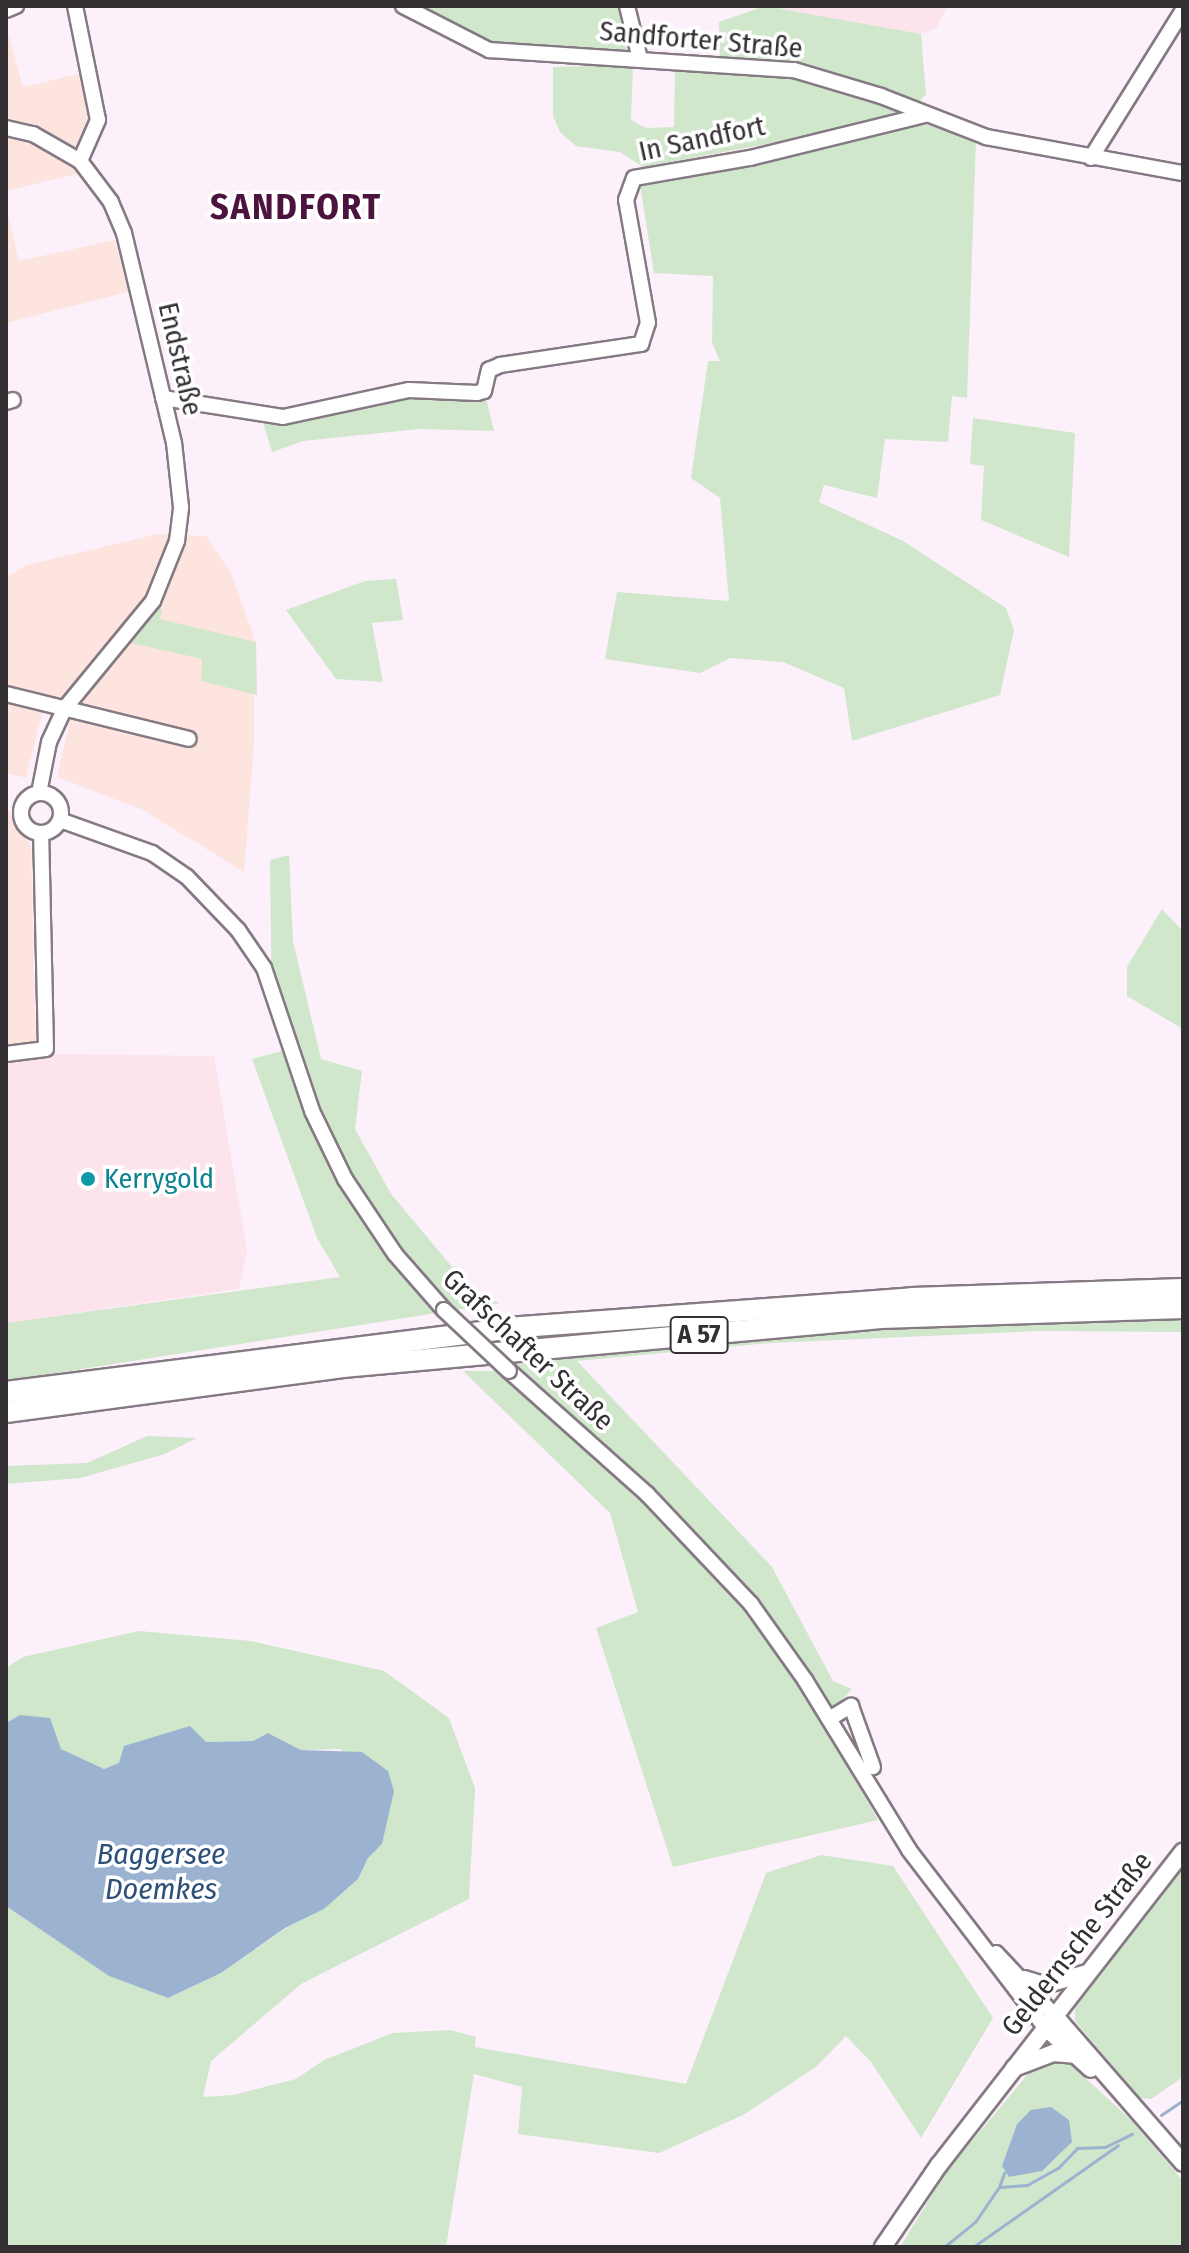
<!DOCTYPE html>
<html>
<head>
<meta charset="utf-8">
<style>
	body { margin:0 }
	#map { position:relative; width:1189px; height:2253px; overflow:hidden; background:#fcf0fb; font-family:"Fira Sans Condensed",sans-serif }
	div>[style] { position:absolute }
	.commercial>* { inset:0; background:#fee4de }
	.industrial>* { inset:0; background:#fce3ec }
	.green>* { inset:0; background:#d0e7cc }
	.water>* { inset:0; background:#9bb3d1 }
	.stream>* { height:3px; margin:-1.5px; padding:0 1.5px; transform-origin:1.5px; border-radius:1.5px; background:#9bb3d1 }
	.roads { filter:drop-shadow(2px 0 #857a84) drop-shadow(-2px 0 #857a84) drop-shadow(0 2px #857a84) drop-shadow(0 -2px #857a84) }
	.minor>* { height:14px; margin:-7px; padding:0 7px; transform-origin:7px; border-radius:7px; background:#fff }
	.minor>.ring { margin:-7px; padding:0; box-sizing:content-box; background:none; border:14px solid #fff; border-radius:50% }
	.major>* { height:16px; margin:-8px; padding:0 8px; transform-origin:8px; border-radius:8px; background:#fff }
	.highway>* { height:20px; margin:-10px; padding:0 10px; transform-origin:10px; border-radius:10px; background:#fff }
	.bridges { filter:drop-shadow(2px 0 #857a84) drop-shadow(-2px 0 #857a84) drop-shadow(0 2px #857a84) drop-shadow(0 -2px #857a84) }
	.minor-bridge>* { height:14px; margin:-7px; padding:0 7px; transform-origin:7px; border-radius:7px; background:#fff }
	.dots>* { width:22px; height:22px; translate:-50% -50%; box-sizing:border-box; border:4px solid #fff; border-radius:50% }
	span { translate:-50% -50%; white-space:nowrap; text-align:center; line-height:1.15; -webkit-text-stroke:7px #fff; paint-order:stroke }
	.shield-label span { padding:2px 6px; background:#fff; border:2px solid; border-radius:6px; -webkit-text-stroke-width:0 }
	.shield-label { font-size:26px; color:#342f33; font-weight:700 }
	.street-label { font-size:28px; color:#342f33 }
	.culture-label { font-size:28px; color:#0d838f }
	.left { translate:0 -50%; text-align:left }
	.water-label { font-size:30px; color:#2d507a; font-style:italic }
	.district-label { font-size:36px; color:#4b133e; font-weight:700; letter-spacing:2px }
	.frame { position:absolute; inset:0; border:8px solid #342f33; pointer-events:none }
</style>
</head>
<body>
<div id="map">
	<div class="commercial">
		<div style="clip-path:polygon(6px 24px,23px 87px,79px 74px,90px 127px,81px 173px,6px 191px)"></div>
		<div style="clip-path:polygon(6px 206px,19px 261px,115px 240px,128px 292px,6px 323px)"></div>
		<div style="clip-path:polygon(158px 534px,206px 536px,231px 573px,254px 637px,254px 745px,244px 872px,143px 810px,57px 777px,71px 717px,43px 710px,26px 778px,6px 773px,6px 577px,27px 565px)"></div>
		<div style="clip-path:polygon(6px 810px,12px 812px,31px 847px,36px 1044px,6px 1045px)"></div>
	</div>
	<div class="industrial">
		<div style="clip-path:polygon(765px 6px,948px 6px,936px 28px,921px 34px)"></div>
		<div style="clip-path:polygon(45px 1054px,214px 1056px,247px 1251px,239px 1289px,6px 1323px,6px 1058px)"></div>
	</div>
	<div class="green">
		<div style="clip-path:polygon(430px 6px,624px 6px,633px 53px,502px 46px,432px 15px)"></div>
		<div style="clip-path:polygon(765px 6px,921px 34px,926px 94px,909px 114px,886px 122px,643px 167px,620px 152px,576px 146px,560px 132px,553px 116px,553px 67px,633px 65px,631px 120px,646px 128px,674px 127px,675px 70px,720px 68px,719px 22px)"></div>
		<div style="clip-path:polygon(924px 124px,976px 140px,967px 398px,952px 396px,948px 442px,885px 439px,877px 498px,824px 485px,819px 502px,903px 541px,1006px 608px,1014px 630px,1000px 695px,852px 741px,844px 688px,783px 662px,730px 658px,700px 673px,605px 659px,617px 592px,729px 601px,720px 498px,691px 478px,708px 361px,720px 361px,712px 343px,713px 276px,654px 273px,640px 185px,752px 166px)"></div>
		<div style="clip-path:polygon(401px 394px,485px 394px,494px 431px,419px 429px,303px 441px,272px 452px,262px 419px)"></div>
		<div style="clip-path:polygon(973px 418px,1075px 433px,1069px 557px,981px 520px,984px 466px,970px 464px)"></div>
		<div style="clip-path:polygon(396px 579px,403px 620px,372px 623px,383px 682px,336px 679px,286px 610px,365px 581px)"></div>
		<div style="clip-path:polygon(156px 608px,162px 610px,160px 619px,256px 642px,257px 695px,201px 681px,202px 659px,131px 643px)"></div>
		<div style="clip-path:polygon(289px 855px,293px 941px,321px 1059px,362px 1071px,355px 1129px,391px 1194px,473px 1292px,500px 1303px,6px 1381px,6px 1323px,340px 1277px,317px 1238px,252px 1059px,282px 1051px,272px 1015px,270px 860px)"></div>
		<div style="clip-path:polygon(1162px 909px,1183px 931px,1183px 1029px,1127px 996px,1127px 967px)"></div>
		<div style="clip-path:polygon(1183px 1317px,1183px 1332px,1040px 1331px,770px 1343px,577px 1361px,772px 1567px,833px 1681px,852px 1689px,833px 1709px,806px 1683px,823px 1724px,878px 1820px,673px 1867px,596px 1628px,638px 1612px,610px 1513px,463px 1371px,509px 1371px,539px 1349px,718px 1330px)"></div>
		<div style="clip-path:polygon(147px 1436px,197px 1438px,165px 1454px,80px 1478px,6px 1484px,6px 1466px,87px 1463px)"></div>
		<div style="clip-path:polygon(139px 1631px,251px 1641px,384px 1671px,449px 1718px,475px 1788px,469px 1899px,301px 1984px,211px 2061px,203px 2097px,233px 2095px,296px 2079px,324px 2060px,393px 2033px,450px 2030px,476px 2037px,475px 2047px,686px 2084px,766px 1873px,821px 1855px,893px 1866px,993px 2018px,921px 2138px,871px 2062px,846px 2036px,816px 2067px,743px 2115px,659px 2153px,518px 2134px,522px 2087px,474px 2074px,446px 2247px,6px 2247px,6px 1906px,109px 1976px,168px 1998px,221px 1973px,286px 1928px,324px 1909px,358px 1879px,368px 1858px,382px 1844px,341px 1749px,301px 1750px,268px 1733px,253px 1741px,206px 1742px,103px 1769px,61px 1749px,20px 1715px,6px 1723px,6px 1668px,23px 1657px)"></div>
		<div style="clip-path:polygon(1183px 1868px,1183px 2077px,1151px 2099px,1140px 2098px,1075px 2021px,1075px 2008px)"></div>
		<div style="clip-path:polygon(1050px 2061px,1069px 2063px,1130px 2119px,1183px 2181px,1183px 2247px,900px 2247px,946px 2172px,1033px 2068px)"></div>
	</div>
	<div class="water">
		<div style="clip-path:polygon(20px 1715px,50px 1718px,61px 1749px,104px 1769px,119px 1763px,124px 1746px,190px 1726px,206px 1742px,253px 1741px,268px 1733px,301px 1750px,362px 1752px,388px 1771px,394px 1791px,382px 1844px,368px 1858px,358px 1879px,324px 1909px,285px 1928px,221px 1973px,168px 1998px,109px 1976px,6px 1906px,6px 1723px)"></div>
		<div style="clip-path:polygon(1051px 2107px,1069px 2120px,1072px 2142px,1042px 2171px,1009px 2177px,1002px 2166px,1017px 2124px,1031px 2110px)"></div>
	</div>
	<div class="stream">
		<div style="left:1161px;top:2115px;width:27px;rotate:-34deg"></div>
		<div style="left:999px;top:2187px;width:15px;rotate:-70deg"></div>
		<div style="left:944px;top:2247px;width:40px;rotate:-39deg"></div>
		<div style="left:975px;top:2222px;width:42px;rotate:-55.6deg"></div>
		<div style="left:999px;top:2187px;width:28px;rotate:-4deg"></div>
		<div style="left:1027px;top:2185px;width:35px;rotate:-29deg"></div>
		<div style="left:1058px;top:2168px;width:28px;rotate:-46deg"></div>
		<div style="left:1077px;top:2148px;width:28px;rotate:-2deg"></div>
		<div style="left:1105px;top:2147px;width:30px;rotate:-26deg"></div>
		<div style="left:973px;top:2247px;width:177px;rotate:-35.1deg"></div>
	</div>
	<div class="roads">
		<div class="minor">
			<div style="left:403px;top:6px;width:97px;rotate:27.1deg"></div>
			<div style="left:489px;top:50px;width:306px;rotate:3.8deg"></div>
			<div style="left:794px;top:70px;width:91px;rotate:16.6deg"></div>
			<div style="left:881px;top:96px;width:113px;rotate:21.3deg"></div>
			<div style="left:986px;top:137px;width:200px;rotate:10.4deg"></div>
			<div style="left:627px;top:6px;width:55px;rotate:76.2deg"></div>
			<div style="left:6px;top:10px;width:11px;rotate:-22deg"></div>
			<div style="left:6px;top:128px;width:28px;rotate:13deg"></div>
			<div style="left:33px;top:134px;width:54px;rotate:29.9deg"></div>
			<div style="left:1091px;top:158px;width:174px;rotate:-58.1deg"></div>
			<div style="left:163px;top:398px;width:121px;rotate:9deg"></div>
			<div style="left:283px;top:417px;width:129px;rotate:-12.1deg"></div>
			<div style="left:409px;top:390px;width:68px;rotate:2.5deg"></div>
			<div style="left:477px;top:393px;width:7px;rotate:-16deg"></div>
			<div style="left:484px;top:391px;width:22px;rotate:-77deg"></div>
			<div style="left:489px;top:370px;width:12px;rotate:-24deg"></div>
			<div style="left:500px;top:365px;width:143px;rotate:-8.5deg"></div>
			<div style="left:641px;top:344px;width:22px;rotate:-72deg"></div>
			<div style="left:648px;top:323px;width:125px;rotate:-100.1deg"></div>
			<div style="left:626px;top:200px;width:23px;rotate:-70deg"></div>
			<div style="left:634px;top:178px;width:118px;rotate:-9.8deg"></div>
			<div style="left:750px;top:158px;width:180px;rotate:-13.8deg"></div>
			<div style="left:6px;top:402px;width:7px;rotate:-16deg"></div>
			<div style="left:6px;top:694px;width:188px;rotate:13.8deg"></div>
			<div class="ring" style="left:21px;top:793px;width:26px;height:26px"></div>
			<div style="left:39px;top:793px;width:52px;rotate:-78.9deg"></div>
			<div style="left:49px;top:742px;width:38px;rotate:-65deg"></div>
			<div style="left:65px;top:708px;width:139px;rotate:-50.6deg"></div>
			<div style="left:153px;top:601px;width:65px;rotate:-68.2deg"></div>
			<div style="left:177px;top:541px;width:34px;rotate:-83deg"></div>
			<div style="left:181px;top:507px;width:64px;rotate:-96.2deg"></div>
			<div style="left:174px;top:443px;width:216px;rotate:-103.4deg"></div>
			<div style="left:124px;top:233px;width:34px;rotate:-113deg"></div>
			<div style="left:111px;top:202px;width:51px;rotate:-127.1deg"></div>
			<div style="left:80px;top:161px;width:45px;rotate:-66.3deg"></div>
			<div style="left:98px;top:120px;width:116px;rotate:-101.4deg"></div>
			<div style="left:60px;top:820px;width:98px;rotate:19.7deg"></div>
			<div style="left:152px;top:853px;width:42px;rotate:34.4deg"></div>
			<div style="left:187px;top:877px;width:74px;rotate:46.1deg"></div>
			<div style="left:238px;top:930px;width:46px;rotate:55.6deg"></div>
			<div style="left:264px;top:968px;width:151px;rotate:71.4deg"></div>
			<div style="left:312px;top:1111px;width:76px;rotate:64.1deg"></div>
			<div style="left:345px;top:1179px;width:90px;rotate:56.3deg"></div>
			<div style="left:395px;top:1254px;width:74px;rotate:48.8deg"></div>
			<div style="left:6px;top:1054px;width:40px;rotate:-7.1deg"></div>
			<div style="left:46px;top:1049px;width:215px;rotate:-91.3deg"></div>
			<div style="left:509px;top:1371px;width:185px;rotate:41.7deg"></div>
			<div style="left:647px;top:1494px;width:151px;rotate:46.6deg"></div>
			<div style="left:751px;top:1604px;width:93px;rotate:54.6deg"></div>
			<div style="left:805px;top:1680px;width:199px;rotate:58.5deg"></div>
			<div style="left:909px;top:1850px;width:223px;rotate:52.5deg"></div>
			<div style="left:829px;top:1719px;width:26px;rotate:-31deg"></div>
			<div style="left:851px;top:1706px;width:65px;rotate:70.2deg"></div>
			<div style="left:996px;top:1953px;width:85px;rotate:46.9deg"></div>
		</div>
		<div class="major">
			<div style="left:1024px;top:1979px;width:21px;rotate:17deg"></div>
			<div style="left:1044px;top:1985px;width:45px;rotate:-15.6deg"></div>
			<div style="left:1054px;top:2015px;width:196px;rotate:48.9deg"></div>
			<div style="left:1045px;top:2027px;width:62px;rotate:42.4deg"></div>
			<div style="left:1014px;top:2068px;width:42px;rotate:-21deg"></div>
			<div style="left:1053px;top:2053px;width:21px;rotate:5deg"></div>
			<div style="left:883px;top:2247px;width:99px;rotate:-55.7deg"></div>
			<div style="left:939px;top:2165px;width:397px;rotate:-52.1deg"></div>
		</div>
		<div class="highway">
			<div style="left:6px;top:1392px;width:519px;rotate:-7.19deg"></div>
			<div style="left:521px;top:1327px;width:392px;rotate:-4.2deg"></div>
			<div style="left:912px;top:1298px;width:271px;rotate:-1.9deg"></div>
			<div style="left:6px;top:1412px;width:340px;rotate:-7.6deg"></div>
			<div style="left:343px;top:1367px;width:540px;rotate:-5.2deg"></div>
			<div style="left:881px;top:1318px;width:302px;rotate:-1.9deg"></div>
		</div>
	</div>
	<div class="bridges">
		<div class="minor-bridge">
			<div style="left:444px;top:1310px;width:89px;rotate:43.2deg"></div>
		</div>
	</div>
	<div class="dots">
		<div style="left:88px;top:1179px;background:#0f9aa8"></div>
	</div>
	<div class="shield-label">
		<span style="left:699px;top:1335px">A 57</span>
	</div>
	<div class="street-label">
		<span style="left:701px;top:40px;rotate:5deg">Sandforter Straße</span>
		<span style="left:702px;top:139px;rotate:-12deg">In Sandfort</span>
		<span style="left:180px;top:359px;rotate:77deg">Endstraße</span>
		<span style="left:528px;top:1350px;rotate:43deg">Grafschafter Straße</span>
		<span style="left:1077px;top:1944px;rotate:-52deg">Geldernsche Straße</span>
	</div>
	<div class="culture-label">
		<span class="left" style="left:104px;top:1179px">Kerrygold</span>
	</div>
	<div class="water-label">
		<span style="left:161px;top:1871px">Baggersee<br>Doemkes</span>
	</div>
	<div class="district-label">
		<span style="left:296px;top:208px">SANDFORT</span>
	</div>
	<div class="frame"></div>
</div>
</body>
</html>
